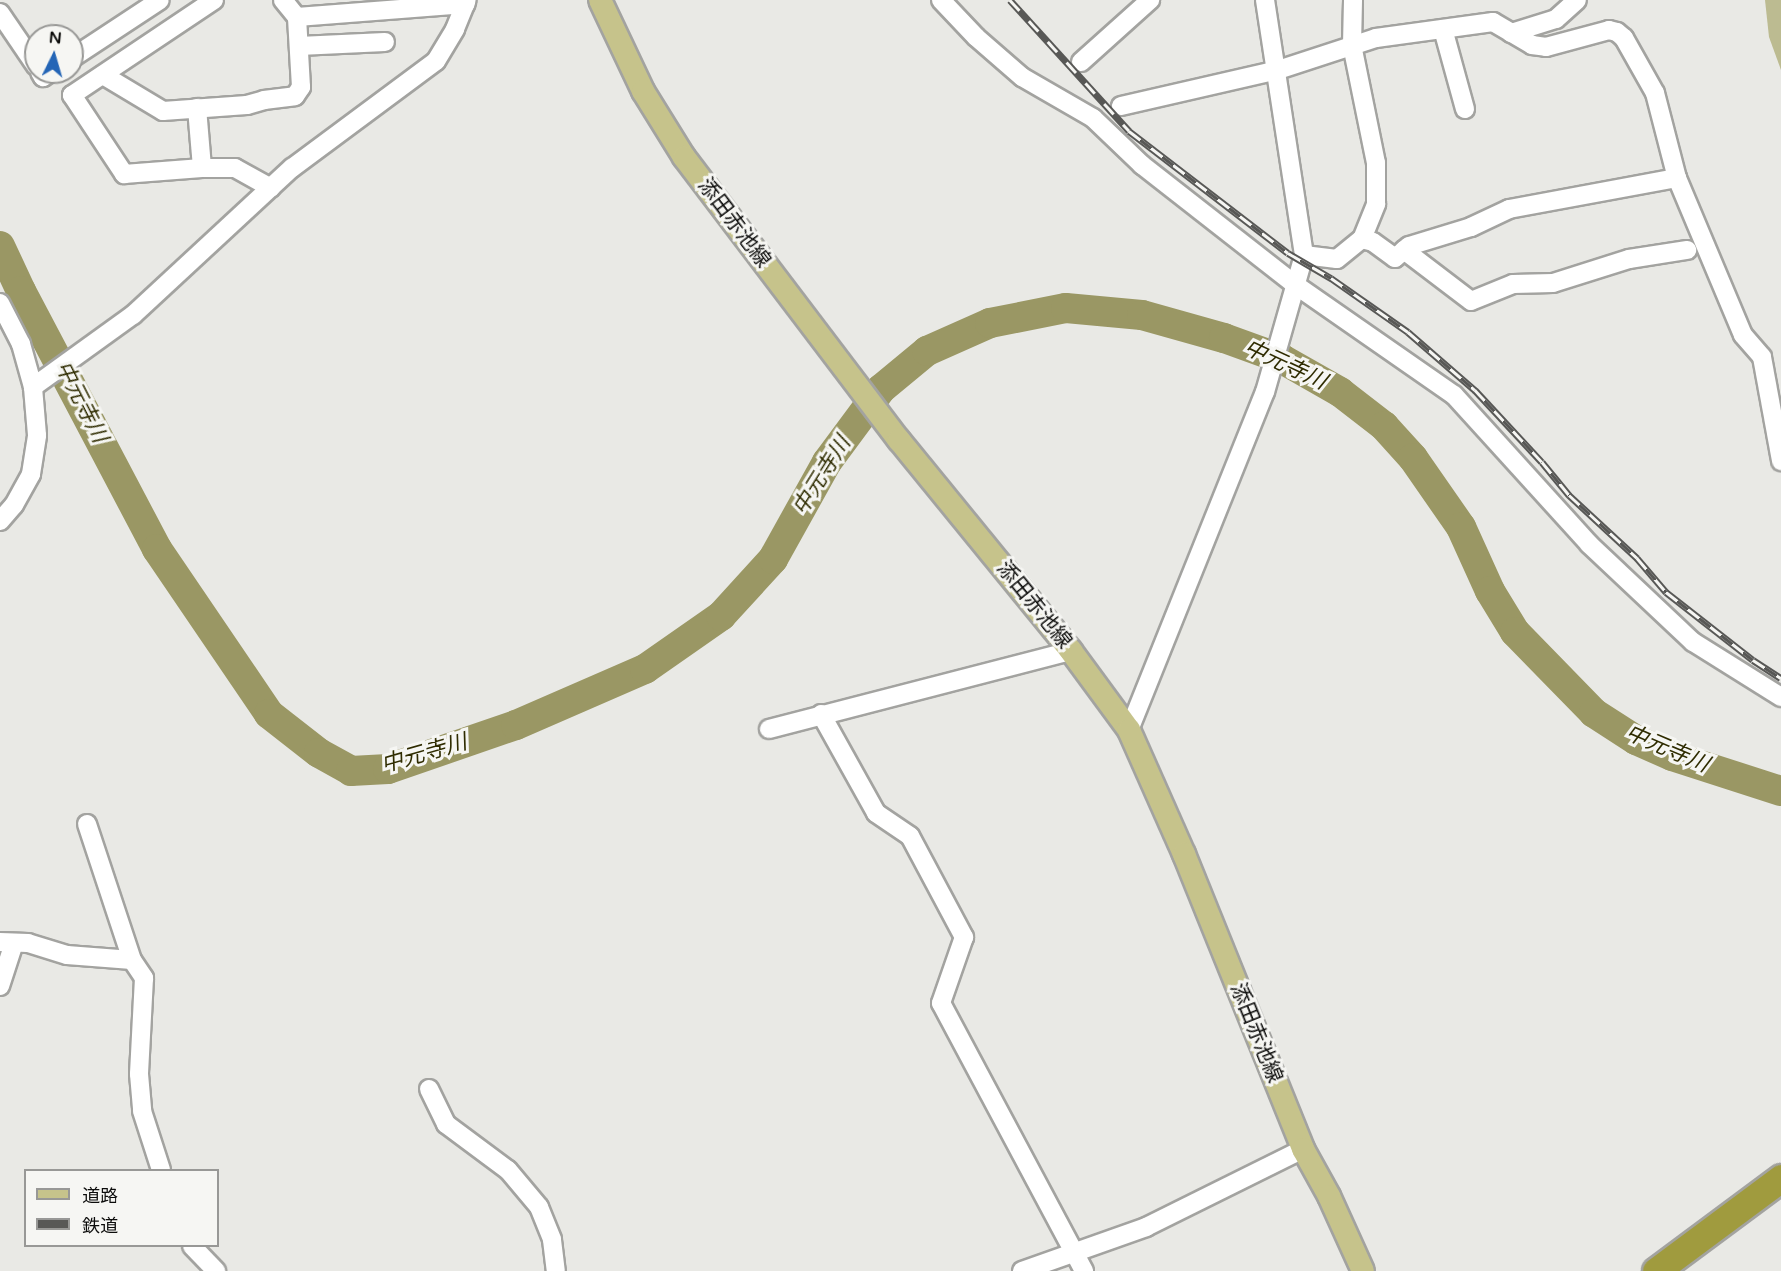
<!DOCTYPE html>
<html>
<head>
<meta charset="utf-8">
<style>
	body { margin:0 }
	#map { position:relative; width:1781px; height:1271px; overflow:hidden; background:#e9e9e5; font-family:"Varela Round","Noto Sans JP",sans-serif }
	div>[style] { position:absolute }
	.green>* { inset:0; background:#bcbb91 }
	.river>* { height:30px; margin:-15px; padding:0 15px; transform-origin:15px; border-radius:15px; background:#9a9764 }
	.roads { filter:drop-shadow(2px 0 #a3a3a0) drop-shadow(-2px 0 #a3a3a0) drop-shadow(0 2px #a3a3a0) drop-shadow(0 -2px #a3a3a0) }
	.minor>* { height:18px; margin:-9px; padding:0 9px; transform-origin:9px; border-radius:9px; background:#fff }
	.major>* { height:22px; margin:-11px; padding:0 11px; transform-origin:11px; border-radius:11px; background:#c6c38b }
	.highway>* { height:27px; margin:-13.5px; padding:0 13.5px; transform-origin:13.5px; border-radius:13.5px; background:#a09b3e }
	.rail>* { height:7px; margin-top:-3.5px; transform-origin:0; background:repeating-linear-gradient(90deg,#f6f6f3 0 14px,#585856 0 28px); box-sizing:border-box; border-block:2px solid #585856 }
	span { translate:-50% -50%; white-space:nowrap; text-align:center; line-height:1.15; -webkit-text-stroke:6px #f6f6f3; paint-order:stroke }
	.street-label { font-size:21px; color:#0c0c0b }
	.water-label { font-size:22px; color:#2f2c01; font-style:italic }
	.legend { position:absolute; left:24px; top:1169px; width:195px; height:78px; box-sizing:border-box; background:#f6f6f3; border:2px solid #989896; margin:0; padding:8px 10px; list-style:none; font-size:18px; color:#0c0c0b }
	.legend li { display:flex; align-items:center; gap:12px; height:30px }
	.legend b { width:30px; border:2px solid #989896 }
	.north { position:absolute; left:24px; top:24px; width:60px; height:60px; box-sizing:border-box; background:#f6f6f3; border:2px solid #989896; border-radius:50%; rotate:5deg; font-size:16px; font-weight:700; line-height:24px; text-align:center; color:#0c0c0b }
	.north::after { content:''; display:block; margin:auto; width:21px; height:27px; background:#2465b6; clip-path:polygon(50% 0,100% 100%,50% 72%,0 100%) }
</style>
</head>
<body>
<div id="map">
	<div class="green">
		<div style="clip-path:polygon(1765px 0,1781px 0,1781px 70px,1769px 37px)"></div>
	</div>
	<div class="river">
		<div style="left:0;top:246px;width:50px;rotate:65deg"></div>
		<div style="left:21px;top:291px;width:292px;rotate:62.2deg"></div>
		<div style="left:157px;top:549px;width:199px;rotate:55.8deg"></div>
		<div style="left:269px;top:714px;width:63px;rotate:38deg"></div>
		<div style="left:319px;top:753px;width:37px;rotate:29deg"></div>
		<div style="left:351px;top:771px;width:37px;rotate:-3deg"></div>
		<div style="left:388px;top:769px;width:135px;rotate:-19deg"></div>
		<div style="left:516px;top:725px;width:141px;rotate:-23.5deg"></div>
		<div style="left:645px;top:669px;width:93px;rotate:-34.9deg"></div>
		<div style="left:721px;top:616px;width:77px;rotate:-47.6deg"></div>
		<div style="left:773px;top:559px;width:111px;rotate:-60.9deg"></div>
		<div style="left:827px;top:462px;width:91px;rotate:-53.5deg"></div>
		<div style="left:881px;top:389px;width:60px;rotate:-39.6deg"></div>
		<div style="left:927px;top:351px;width:69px;rotate:-24deg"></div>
		<div style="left:990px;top:323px;width:77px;rotate:-11.2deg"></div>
		<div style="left:1066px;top:308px;width:76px;rotate:5.3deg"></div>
		<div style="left:1142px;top:315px;width:85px;rotate:15.7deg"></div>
		<div style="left:1224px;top:338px;width:62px;rotate:19.9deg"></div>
		<div style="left:1282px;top:359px;width:67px;rotate:29.6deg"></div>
		<div style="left:1340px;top:392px;width:56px;rotate:37.7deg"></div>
		<div style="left:1384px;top:426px;width:43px;rotate:47.8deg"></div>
		<div style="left:1413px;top:458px;width:84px;rotate:55.2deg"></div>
		<div style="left:1461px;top:527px;width:70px;rotate:65.6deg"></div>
		<div style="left:1490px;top:591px;width:48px;rotate:58.6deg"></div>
		<div style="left:1515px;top:632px;width:113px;rotate:45.7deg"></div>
		<div style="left:1594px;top:713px;width:50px;rotate:32.7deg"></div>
		<div style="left:1636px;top:740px;width:39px;rotate:24deg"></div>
		<div style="left:1672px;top:756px;width:114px;rotate:17.8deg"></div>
	</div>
	<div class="roads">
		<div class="minor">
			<div style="left:214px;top:0;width:171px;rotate:146.2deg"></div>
			<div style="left:72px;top:95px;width:95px;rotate:56.6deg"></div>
			<div style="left:124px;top:174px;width:78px;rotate:-4.4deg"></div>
			<div style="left:202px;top:168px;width:33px"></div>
			<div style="left:235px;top:168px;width:41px;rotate:29.1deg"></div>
			<div style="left:283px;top:0;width:22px;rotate:51deg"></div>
			<div style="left:297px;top:17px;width:169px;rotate:-4.4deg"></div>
			<div style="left:941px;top:0;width:51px;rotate:46.6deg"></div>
			<div style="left:976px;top:37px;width:61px;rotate:41deg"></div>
			<div style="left:1022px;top:77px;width:82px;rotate:30deg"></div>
			<div style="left:1093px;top:118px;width:68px;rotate:43.8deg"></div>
			<div style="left:1142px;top:165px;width:197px;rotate:38deg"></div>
			<div style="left:1297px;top:286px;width:191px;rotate:34.8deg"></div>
			<div style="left:1454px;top:395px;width:201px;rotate:47.8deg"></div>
			<div style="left:1589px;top:544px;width:143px;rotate:43.3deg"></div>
			<div style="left:1693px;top:642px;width:104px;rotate:32deg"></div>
			<div style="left:0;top:13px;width:64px;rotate:55.8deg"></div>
			<div style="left:1443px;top:29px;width:83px;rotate:74.6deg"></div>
			<div style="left:1511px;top:33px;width:47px;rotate:-17.3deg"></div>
			<div style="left:1556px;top:19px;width:28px;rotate:-42deg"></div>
			<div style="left:299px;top:46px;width:86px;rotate:-2.7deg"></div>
			<div style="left:72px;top:58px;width:105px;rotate:-33.4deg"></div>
			<div style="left:1081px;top:62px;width:93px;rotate:-41.9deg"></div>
			<div style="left:40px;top:72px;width:6px;rotate:59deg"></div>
			<div style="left:43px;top:77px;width:9px;rotate:-32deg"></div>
			<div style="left:103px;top:75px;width:70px;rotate:31deg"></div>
			<div style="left:163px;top:111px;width:84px;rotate:-4.1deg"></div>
			<div style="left:247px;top:105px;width:18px;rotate:-16deg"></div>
			<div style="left:264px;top:100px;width:31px;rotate:-7deg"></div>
			<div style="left:295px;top:96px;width:11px;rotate:-56deg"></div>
			<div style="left:301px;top:87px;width:70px;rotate:-93.3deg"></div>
			<div style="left:1121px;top:106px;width:161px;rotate:-12.9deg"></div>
			<div style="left:1278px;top:70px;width:103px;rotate:-18.1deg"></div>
			<div style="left:1376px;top:38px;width:118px;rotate:-7.8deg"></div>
			<div style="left:1493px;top:22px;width:45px;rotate:30.5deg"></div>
			<div style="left:1532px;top:45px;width:14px;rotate:8deg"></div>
			<div style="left:1546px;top:47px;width:65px;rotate:-15.1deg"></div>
			<div style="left:1609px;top:30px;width:8px;rotate:14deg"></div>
			<div style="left:1617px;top:32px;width:9px;rotate:41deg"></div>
			<div style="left:1624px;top:38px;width:63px;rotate:60.6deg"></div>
			<div style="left:1655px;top:93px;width:88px;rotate:75.5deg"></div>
			<div style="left:197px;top:108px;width:60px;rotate:85.2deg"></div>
			<div style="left:1362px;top:239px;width:11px;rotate:15deg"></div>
			<div style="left:1373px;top:242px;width:27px;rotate:36deg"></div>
			<div style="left:1395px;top:258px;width:18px;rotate:-41deg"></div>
			<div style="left:1409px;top:246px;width:65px;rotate:-17deg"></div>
			<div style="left:1471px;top:227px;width:42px;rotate:-25.3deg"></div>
			<div style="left:1509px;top:209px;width:171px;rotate:-10.5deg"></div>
			<div style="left:1677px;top:178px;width:170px;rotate:67.2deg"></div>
			<div style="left:1743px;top:335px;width:29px;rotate:49deg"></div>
			<div style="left:1762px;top:357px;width:106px;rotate:79.6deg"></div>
			<div style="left:1404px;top:250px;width:84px;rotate:37.3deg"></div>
			<div style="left:1471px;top:301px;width:45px;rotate:-22deg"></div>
			<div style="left:1513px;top:284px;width:40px;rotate:-1.4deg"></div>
			<div style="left:1553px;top:283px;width:80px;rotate:-17.5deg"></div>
			<div style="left:1629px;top:259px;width:59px;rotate:-8.8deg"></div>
			<div style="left:1304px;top:255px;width:33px;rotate:7deg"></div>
			<div style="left:1337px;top:259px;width:32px;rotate:-39deg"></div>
			<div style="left:1362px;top:239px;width:38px;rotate:-68deg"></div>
			<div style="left:1376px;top:204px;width:41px;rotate:-90deg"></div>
			<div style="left:1376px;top:163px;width:120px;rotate:-101.5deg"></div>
			<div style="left:1352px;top:45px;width:45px;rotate:-88.7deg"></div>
			<div style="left:0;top:303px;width:46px;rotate:62.9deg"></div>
			<div style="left:21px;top:344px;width:45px;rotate:74.4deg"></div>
			<div style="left:0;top:521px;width:21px;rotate:-49deg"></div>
			<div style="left:14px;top:505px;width:35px;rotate:-61deg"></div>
			<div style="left:31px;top:474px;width:39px;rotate:-81deg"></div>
			<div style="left:37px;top:435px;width:48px;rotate:-94.8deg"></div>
			<div style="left:33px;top:387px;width:123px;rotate:-35.8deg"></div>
			<div style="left:133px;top:315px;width:217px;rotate:-42.8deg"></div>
			<div style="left:292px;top:168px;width:179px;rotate:-36.6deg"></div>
			<div style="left:436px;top:61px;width:37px;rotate:-59deg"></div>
			<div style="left:455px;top:29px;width:31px;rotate:-68deg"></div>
			<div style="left:821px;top:714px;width:113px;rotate:60.9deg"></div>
			<div style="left:876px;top:813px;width:41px;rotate:34.1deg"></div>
			<div style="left:910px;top:836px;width:115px;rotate:61.9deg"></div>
			<div style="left:964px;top:937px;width:70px;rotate:109.2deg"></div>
			<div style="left:941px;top:1003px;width:304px;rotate:61.9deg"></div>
			<div style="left:769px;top:729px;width:312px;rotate:-14.5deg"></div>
			<div style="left:1129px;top:730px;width:364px;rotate:-68.1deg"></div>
			<div style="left:1265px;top:392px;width:142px;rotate:-74.1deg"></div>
			<div style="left:1304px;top:255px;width:258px;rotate:-98.7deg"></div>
			<div style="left:87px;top:824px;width:143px;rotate:71.7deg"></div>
			<div style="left:132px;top:960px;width:22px;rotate:56deg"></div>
			<div style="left:144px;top:978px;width:96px;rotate:93deg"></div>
			<div style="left:139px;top:1074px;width:37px;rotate:85deg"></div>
			<div style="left:142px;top:1111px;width:62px;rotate:72.1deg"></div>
			<div style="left:0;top:942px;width:28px;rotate:2deg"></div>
			<div style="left:28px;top:943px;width:41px;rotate:17.1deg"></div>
			<div style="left:67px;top:955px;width:65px;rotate:4.4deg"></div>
			<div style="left:0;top:986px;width:45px;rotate:-72deg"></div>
			<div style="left:429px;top:1089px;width:39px;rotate:64deg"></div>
			<div style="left:446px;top:1124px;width:77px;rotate:36.6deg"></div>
			<div style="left:508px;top:1170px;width:48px;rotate:50deg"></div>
			<div style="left:539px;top:1207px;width:35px;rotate:68deg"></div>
			<div style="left:552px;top:1240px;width:31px;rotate:83deg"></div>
			<div style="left:192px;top:1246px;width:35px;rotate:46deg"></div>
			<div style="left:1022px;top:1271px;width:132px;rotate:-19.5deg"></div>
			<div style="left:1146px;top:1227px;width:175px;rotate:-26.4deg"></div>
		</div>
		<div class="major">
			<div style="left:600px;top:0;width:101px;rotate:64.7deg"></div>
			<div style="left:643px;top:91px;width:78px;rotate:58.2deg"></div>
			<div style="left:684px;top:157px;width:355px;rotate:52.8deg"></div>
			<div style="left:899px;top:440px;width:272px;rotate:50.8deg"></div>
			<div style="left:1071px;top:651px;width:98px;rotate:53.7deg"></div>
			<div style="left:1129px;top:730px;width:136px;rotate:66.1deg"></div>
			<div style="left:1184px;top:854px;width:318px;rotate:68deg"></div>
			<div style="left:1303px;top:1149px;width:54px;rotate:61deg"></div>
			<div style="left:1329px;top:1196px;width:82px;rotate:65.6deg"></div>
		</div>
		<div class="highway">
			<div style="left:1656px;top:1271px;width:156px;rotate:-36.6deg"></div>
		</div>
	</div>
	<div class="rail">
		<div style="left:1010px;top:0;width:177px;rotate:47.7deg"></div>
		<div style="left:1129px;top:131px;width:200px;rotate:37.5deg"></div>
		<div style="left:1288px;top:253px;width:50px;rotate:30.2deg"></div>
		<div style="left:1331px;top:278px;width:94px;rotate:35deg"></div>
		<div style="left:1408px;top:332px;width:89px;rotate:40.9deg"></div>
		<div style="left:1475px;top:390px;width:98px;rotate:47.1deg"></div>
		<div style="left:1542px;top:462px;width:43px;rotate:50.7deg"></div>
		<div style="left:1569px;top:495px;width:93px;rotate:42.8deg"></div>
		<div style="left:1637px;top:558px;width:45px;rotate:49.5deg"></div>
		<div style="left:1666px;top:592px;width:110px;rotate:38deg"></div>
		<div style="left:1753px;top:660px;width:33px;rotate:33deg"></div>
	</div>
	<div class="street-label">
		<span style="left:734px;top:223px;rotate:53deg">添田赤池線</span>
		<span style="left:1034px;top:605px;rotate:51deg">添田赤池線</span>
		<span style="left:1256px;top:1033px;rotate:68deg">添田赤池線</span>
	</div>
	<div class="water-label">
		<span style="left:1285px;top:365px;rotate:25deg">中元寺川</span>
		<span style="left:81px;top:402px;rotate:63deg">中元寺川</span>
		<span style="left:822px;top:476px;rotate:-58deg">中元寺川</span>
		<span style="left:1667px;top:749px;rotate:23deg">中元寺川</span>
		<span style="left:424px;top:754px;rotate:-16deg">中元寺川</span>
	</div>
	<ul class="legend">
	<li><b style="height:8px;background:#c6c38b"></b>道路</li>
	<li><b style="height:8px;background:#585856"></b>鉄道</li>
	</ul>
	<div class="north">N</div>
</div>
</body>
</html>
